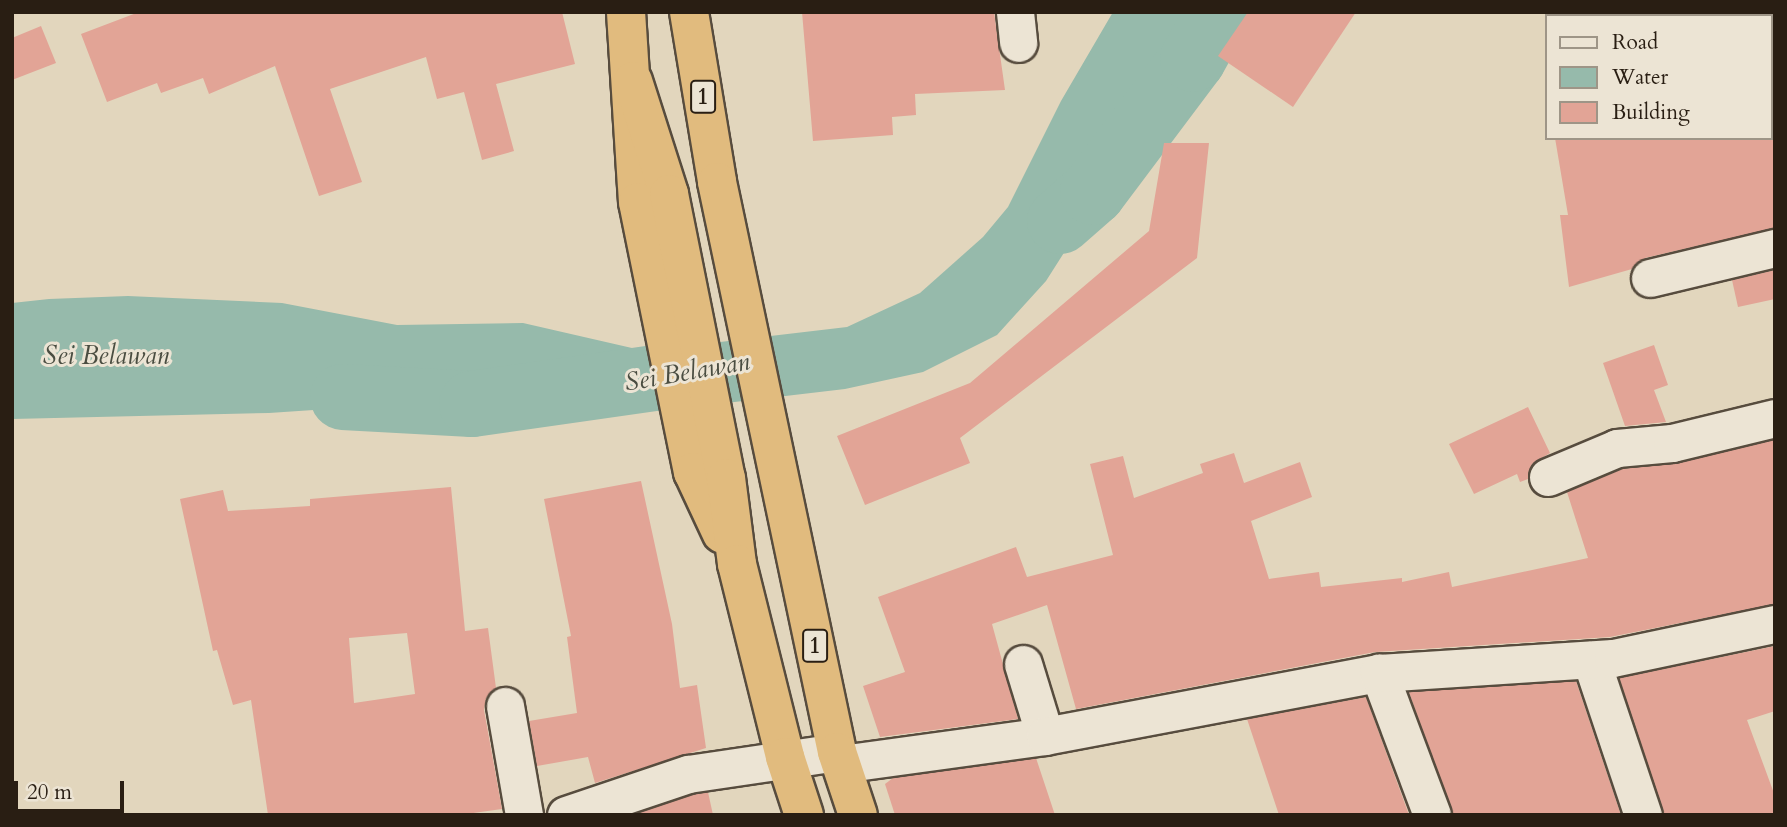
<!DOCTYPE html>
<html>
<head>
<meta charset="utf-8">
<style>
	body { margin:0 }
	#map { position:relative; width:1787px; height:827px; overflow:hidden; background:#e2d6bd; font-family:Cardo,serif }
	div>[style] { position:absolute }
	.water>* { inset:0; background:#96baab }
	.river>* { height:66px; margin:-33px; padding:0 33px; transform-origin:33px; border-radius:33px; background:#96baab }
	.building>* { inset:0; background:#e2a496 }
	.roads { filter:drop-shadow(2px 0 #574c3e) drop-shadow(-2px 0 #574c3e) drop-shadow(0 2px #574c3e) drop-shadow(0 -2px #574c3e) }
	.street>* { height:37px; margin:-18.5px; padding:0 18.5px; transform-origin:18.5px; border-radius:18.5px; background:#ece4d4 }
	.highway>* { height:38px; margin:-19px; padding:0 19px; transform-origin:19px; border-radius:19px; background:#e1bb7e }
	span { translate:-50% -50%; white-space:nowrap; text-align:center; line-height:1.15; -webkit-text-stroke:6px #ece4d4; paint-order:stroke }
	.shield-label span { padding:2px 5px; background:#ece4d4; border:2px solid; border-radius:5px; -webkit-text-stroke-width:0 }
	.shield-label { font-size:23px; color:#291e13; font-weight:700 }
	.water-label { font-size:26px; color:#4a4d41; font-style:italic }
	.frame { position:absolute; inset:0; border:14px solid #291e13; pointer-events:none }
	.legend { position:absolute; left:1545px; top:14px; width:228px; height:126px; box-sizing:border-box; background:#ece4d4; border:2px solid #9e9587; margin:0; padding:9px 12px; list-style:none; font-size:21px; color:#291e13 }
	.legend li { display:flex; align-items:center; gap:14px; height:35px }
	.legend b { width:35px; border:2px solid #9e9587 }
	.scale { position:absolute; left:14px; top:781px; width:110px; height:32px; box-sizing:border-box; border:4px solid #291e13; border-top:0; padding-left:9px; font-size:21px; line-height:24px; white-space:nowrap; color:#291e13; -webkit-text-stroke:5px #ece4d4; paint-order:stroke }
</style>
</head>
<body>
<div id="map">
	<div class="water">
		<div style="clip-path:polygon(1113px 12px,1202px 12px,1133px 128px,1109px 182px,1046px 281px,997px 335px,923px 372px,845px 389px,659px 411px,581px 379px,447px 401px,269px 413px,12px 419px,12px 303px,49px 299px,128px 296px,282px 303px,397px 325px,523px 323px,645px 351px,847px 327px,920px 293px,983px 237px,1008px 207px,1061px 101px)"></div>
	</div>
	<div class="river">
		<div style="left:1060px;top:221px;width:44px;rotate:-41.3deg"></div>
		<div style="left:1093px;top:192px;width:166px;rotate:-53.1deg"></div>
		<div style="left:1193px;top:59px;width:54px;rotate:-61deg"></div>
		<div style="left:343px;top:397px;width:129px;rotate:3.1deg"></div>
		<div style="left:472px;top:404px;width:221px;rotate:-8.1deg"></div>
	</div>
	<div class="building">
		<div style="clip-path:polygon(139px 12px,562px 12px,575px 64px,496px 84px,514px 151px,482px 160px,464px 92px,437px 99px,426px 57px,330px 89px,362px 182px,319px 196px,275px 66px,209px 94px,203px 78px,161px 93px,157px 83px,107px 102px,81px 34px)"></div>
		<div style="clip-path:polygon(802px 12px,994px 12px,1005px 90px,915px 94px,916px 115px,892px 117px,893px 135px,813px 141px)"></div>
		<div style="clip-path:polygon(1248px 12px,1356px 12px,1293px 107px,1218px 56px)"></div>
		<div style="clip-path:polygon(41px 26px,56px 63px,12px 80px,12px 38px)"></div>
		<div style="clip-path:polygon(1555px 138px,1775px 138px,1775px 228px,1645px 258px,1632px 269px,1569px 287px,1560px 215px,1568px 215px)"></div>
		<div style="clip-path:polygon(1164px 143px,1209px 143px,1197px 258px,960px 438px,970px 463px,865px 505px,837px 436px,970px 383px,1149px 231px)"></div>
		<div style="clip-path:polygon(1775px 270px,1775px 299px,1738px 307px,1732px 280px)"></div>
		<div style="clip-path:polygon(1654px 345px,1668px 385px,1654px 390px,1666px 422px,1625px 426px,1603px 363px)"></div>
		<div style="clip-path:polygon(1528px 407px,1550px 453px,1532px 464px,1528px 479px,1520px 482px,1517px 474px,1474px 494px,1449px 444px)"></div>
		<div style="clip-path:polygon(1773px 440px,1775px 604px,1610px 637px,1375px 652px,1076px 709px,1047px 605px,992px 624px,1018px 719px,880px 737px,863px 686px,905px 672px,878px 597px,1016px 547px,1027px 577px,1113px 555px,1090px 464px,1123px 456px,1134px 498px,1203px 473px,1200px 464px,1234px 453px,1244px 483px,1300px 462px,1312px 497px,1251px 521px,1269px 579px,1319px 572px,1321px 587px,1402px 578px,1402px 582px,1449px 572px,1452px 587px,1588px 558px,1567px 492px,1622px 469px,1677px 463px)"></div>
		<div style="clip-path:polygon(641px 481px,672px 624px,680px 688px,697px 685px,706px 748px,595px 783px,588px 757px,537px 766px,529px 721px,577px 713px,567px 637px,571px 636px,544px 499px)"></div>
		<div style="clip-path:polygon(evenodd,451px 487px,465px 631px,488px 628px,496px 688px,486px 698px,484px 710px,502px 809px,459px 815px,268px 815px,251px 700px,233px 705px,217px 650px,213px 651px,180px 499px,223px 490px,228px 511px,310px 506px,310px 499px,451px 487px,407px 633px,415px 694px,354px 703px,349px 638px,407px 633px)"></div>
		<div style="clip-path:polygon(1775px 646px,1775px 711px,1747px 720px,1775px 796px,1775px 815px,1663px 815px,1619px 678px)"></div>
		<div style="clip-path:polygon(1576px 681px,1621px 815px,1452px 815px,1409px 692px)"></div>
		<div style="clip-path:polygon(1366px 697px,1409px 815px,1279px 815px,1247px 719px)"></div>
		<div style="clip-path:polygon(1036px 758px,1055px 815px,895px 815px,885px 784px,893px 778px)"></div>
		<div style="clip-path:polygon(708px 792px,713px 815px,633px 815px,693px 794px)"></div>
	</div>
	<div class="roads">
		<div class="street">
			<div style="left:1015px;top:12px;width:31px;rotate:84deg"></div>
			<div style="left:1650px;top:278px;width:129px;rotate:-13.5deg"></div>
			<div style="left:1548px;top:477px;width:75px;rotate:-22.8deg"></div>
			<div style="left:1617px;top:448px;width:55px;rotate:-5.2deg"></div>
			<div style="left:1672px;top:443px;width:106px;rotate:-13.6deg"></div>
			<div style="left:1591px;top:660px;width:163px;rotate:71.5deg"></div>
			<div style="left:1023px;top:664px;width:75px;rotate:73deg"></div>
			<div style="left:505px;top:706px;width:111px;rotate:80.1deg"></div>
			<div style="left:841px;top:764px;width:206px;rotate:-7.8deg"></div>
			<div style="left:1045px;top:736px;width:340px;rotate:-10.7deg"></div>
			<div style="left:566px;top:815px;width:129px;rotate:-18.6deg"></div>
			<div style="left:688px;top:774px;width:151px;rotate:-8.4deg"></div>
			<div style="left:1432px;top:815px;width:152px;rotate:-110.5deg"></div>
			<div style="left:1379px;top:673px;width:234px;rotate:-3.7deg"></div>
			<div style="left:1613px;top:658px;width:166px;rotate:-11.9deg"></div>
		</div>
		<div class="highway">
			<div style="left:626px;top:12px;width:190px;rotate:86.4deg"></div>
			<div style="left:638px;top:202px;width:276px;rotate:78.5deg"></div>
			<div style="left:693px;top:472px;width:68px;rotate:64.9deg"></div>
			<div style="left:689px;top:12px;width:172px;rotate:80.6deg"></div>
			<div style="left:717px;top:182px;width:582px;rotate:78.11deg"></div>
			<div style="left:837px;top:752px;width:66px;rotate:71.6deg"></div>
			<div style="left:633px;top:81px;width:119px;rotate:72.3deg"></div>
			<div style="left:669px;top:194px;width:290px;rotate:78.7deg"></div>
			<div style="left:726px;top:478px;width:87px;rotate:82.7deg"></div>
			<div style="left:737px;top:564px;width:199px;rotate:76deg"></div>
			<div style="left:785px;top:757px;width:61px;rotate:71.9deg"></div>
		</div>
	</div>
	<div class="shield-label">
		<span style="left:703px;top:97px">1</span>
		<span style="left:815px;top:646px">1</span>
	</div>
	<div class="water-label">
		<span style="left:106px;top:356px">Sei Belawan</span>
		<span style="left:687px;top:372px;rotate:-10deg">Sei Belawan</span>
	</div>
	<div class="frame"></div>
	<ul class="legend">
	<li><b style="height:9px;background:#ece4d4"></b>Road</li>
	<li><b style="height:19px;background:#96baab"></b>Water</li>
	<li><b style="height:19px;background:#e2a496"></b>Building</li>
	</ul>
	<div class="scale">20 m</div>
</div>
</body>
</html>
